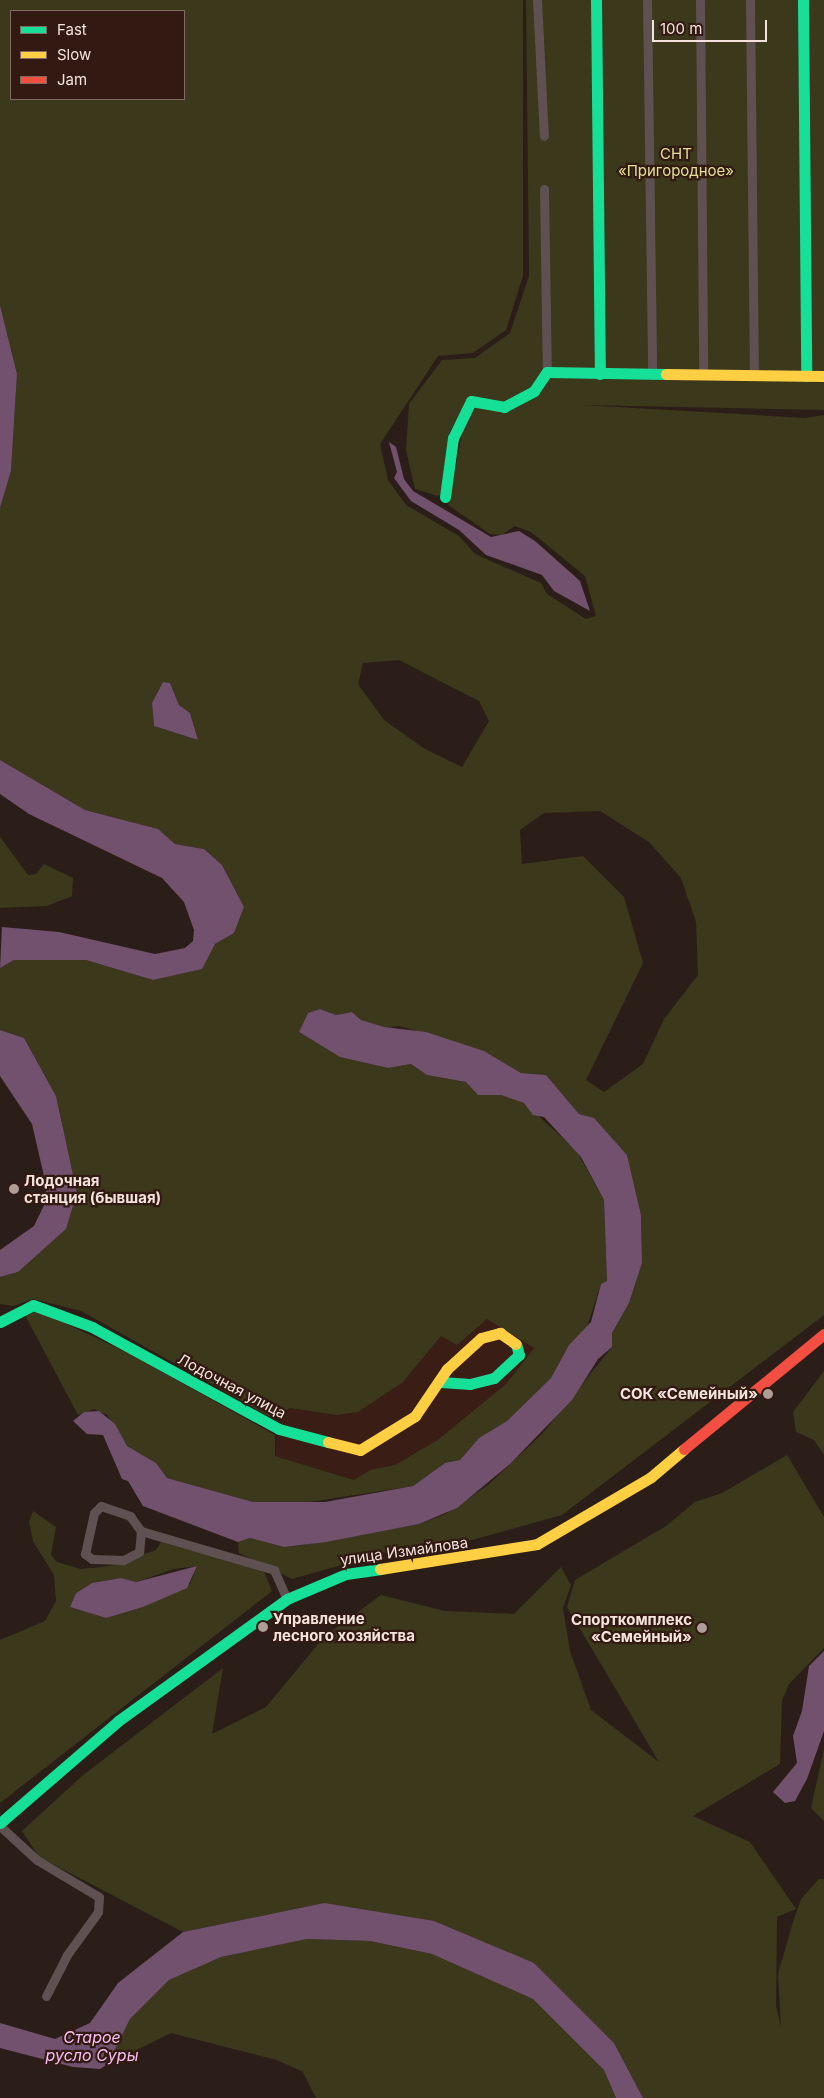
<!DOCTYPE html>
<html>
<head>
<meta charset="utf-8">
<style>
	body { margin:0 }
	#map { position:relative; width:824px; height:2098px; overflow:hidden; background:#2b1e19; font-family:Inter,sans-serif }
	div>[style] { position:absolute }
	.built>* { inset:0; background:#3a1d14 }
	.green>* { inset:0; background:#3b381b }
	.water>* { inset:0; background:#72516e }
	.street>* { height:9px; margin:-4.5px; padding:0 4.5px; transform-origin:4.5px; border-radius:4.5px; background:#5f5152 }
	.fast>* { height:11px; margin:-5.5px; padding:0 5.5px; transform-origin:5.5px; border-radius:5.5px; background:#16e098 }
	.slow>* { height:11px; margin:-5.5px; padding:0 5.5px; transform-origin:5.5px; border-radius:5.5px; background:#ffcf43 }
	.jam>* { height:11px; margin:-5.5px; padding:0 5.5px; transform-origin:5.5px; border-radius:5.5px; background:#f24e42 }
	.dots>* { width:14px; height:14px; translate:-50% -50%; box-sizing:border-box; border:2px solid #321a12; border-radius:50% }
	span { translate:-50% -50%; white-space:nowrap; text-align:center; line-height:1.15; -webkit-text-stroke:4.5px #321a12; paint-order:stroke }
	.park-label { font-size:15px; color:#e3e095 }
	.poi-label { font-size:15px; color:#f4e3dd; font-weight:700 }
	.left { translate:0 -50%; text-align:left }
	.right { translate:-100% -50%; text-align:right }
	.street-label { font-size:15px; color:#f4e3dd }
	.water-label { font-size:16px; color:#f8bef3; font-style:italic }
	.legend { position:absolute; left:10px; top:10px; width:175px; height:90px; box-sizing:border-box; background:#321a12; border:1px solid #806a63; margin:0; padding:6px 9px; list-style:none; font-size:15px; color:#f4e3dd }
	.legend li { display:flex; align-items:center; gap:10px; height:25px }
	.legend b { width:25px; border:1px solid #806a63 }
	.scale { position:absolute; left:652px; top:20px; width:115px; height:22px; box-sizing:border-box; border:2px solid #f4e3dd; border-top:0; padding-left:6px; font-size:15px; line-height:18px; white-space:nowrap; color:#f4e3dd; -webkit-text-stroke:4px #321a12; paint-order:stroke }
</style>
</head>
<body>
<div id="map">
	<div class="built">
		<div style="clip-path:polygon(487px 1319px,534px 1348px,506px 1384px,439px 1439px,395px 1465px,370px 1470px,354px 1480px,275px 1456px,279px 1421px,290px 1408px,336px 1415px,403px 1382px,441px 1336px,457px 1345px)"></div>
	</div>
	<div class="green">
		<div style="clip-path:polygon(evenodd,0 0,523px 0,523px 276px,506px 330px,473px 353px,438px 356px,380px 444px,388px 480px,406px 505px,459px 536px,475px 554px,541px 583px,547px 594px,586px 619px,596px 616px,585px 576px,531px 532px,515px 526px,502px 535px,490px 534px,448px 505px,464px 424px,475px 405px,501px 409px,514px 404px,468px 399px,448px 435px,448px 474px,444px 493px,438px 496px,415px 489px,406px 450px,409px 404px,442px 360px,475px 358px,510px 333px,529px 276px,526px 0,824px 0,824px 410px,582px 405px,805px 418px,824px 415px,824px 1315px,562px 1515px,472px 1540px,398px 1549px,292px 1579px,239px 1553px,238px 1542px,250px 1538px,284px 1547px,303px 1545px,419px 1524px,446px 1514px,488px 1485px,542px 1434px,612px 1347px,612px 1333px,629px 1303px,642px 1263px,641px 1215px,627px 1155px,594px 1119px,579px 1114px,546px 1075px,521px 1073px,484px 1051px,400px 1026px,384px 1028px,361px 1020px,352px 1012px,336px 1015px,320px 1009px,308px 1013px,299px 1032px,340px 1057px,388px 1068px,411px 1064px,427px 1075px,466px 1082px,478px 1095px,501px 1095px,524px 1103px,576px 1150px,604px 1200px,607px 1281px,601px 1284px,586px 1330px,569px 1345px,551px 1378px,507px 1421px,479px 1438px,460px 1460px,445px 1463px,413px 1486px,297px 1504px,253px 1502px,167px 1478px,156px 1463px,127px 1446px,107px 1415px,94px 1409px,78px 1415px,25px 1315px,35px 1309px,130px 1354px,275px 1435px,275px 1456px,354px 1480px,370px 1470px,395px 1465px,439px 1439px,506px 1384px,534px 1348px,487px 1319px,457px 1345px,441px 1336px,403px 1382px,358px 1412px,336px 1415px,290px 1408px,272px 1418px,81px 1311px,33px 1299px,14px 1306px,0 1304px,0 1277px,18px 1272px,66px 1229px,77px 1193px,56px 1096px,24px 1038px,0 1030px,0 968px,14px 960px,86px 960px,153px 980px,201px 969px,215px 944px,234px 933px,244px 907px,222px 865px,204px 849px,175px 844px,158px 829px,85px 810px,0 760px,0 508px,11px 471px,17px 374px,0 305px,0 0,11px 11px,184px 11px,184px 99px,11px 99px,11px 11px,0 0,399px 660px,479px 701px,489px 721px,462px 767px,425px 749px,384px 720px,358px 684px,363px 663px,399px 660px,0 0,163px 682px,170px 683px,179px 705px,190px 713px,198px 740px,154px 726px,152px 703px,163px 682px,0 0,600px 811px,649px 842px,681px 878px,696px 922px,698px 975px,664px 1019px,643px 1064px,604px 1092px,586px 1080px,643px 963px,624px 897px,583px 856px,522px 864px,520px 830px,544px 813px,600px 811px)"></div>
		<div style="clip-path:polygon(0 837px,28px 875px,36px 874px,44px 864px,73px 878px,72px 896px,47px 906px,0 908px)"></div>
		<div style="clip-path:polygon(824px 1371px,824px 1455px,814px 1440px,796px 1432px,793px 1412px)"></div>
		<div style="clip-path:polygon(787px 1455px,824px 1517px,824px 1648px,789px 1684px,782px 1701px,780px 1764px,693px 1816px,750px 1842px,796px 1909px,777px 1917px,776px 2006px,781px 2027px,778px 1974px,793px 1922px,801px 1899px,819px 1879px,824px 1879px,824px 2098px,643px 2098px,614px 2043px,534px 1963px,324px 1903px,183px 1932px,39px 1857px,22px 1831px,82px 1776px,223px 1668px,212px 1734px,266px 1707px,324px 1637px,381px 1595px,445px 1611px,514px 1614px,561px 1567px,571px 1585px,563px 1608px,570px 1651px,591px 1710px,659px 1762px,567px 1607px,575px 1580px,666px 1526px,695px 1502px,722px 1493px)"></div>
		<div style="clip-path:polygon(evenodd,33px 1511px,56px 1527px,51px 1555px,57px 1562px,81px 1569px,110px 1566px,156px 1550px,161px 1542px,264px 1572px,272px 1591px,0 1803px,0 1640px,45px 1621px,56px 1601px,54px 1575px,33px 1541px,29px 1522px,33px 1511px,197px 1566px,190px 1584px,143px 1607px,106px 1618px,70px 1607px,76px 1593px,92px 1583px,121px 1578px,136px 1582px,174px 1569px,197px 1566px)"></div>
		<div style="clip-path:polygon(824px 1749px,824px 1821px,811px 1808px)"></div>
		<div style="clip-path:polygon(307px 1939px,370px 1941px,432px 1954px,533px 1999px,604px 2070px,616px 2098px,316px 2098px,303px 2072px,277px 2060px,171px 2033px,108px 2064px,130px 2019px,169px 1980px,221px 1957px)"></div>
	</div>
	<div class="water">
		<div style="clip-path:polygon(0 305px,17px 374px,11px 471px,0 508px)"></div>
		<div style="clip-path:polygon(389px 442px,396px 447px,404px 479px,413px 491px,491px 537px,519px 531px,535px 541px,580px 581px,590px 611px,554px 591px,542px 575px,486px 555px,459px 530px,411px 501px,394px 478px,397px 472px)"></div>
		<div style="clip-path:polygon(163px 682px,170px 683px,179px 705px,190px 713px,198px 740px,154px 726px,152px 703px)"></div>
		<div style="clip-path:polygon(0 760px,85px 810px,158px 829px,175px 844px,204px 849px,222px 865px,244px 907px,234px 933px,215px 944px,202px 969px,153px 980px,86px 960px,14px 960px,0 968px,2px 927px,59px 932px,155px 954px,185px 948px,193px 941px,194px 930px,184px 902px,162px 878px,29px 814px,0 794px)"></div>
		<div style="clip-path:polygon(320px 1009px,336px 1015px,352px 1012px,361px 1020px,384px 1027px,426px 1032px,484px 1051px,521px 1073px,546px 1075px,579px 1114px,594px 1118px,627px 1155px,641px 1215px,642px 1263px,629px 1303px,612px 1333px,612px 1347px,598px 1359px,572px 1400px,510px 1464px,457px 1508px,419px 1524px,326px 1542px,284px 1547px,250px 1538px,238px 1542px,143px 1506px,128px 1481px,122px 1479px,103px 1435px,87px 1434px,73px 1421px,84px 1412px,99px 1411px,115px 1424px,127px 1446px,156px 1463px,167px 1478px,253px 1502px,325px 1502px,413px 1486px,445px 1463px,460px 1460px,479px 1438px,507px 1421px,551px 1378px,569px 1345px,591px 1322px,601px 1284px,607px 1281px,604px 1200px,581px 1157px,544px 1117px,533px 1115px,524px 1103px,501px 1095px,478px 1095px,466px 1082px,427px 1075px,411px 1064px,388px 1068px,340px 1057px,299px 1032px,308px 1013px)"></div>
		<div style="clip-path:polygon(0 1030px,24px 1038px,56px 1096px,77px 1193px,66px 1229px,18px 1272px,0 1277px,0 1250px,34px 1226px,46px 1201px,46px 1188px,35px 1181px,44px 1176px,32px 1124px,0 1076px)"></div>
		<div style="clip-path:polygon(197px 1566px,187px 1588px,143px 1607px,106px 1618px,70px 1607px,76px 1593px,92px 1583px,121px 1578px,136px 1582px)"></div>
		<div style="clip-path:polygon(824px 1651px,824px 1731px,807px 1779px,795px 1801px,785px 1803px,773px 1792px,797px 1763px,793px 1736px,802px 1711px,809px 1666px)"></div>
		<div style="clip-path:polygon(324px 1903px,434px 1921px,534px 1963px,614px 2043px,643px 2098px,616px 2098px,604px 2070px,533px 1999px,432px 1954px,370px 1941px,307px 1939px,221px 1957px,169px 1980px,130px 2019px,108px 2064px,100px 2069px,73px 2067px,0 2048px,0 2023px,55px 2039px,90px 2023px,118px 1983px,183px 1932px)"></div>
	</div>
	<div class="street">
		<div style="left:537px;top:0;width:136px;rotate:87.1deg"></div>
		<div style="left:647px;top:0;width:375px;rotate:89.2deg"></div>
		<div style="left:700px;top:0;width:375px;rotate:89.5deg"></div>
		<div style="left:750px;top:0;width:375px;rotate:89.4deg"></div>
		<div style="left:544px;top:189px;width:183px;rotate:89.1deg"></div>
		<div style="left:141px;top:1531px;width:21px;rotate:95deg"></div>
		<div style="left:139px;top:1552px;width:18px;rotate:153deg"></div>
		<div style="left:123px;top:1560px;width:31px;rotate:-178deg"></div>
		<div style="left:92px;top:1559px;width:9px;rotate:-144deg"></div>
		<div style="left:85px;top:1554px;width:42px;rotate:-77.6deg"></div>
		<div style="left:94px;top:1513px;width:10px;rotate:-45deg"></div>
		<div style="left:101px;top:1506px;width:31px;rotate:19deg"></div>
		<div style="left:130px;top:1516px;width:19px;rotate:54deg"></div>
		<div style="left:141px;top:1531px;width:139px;rotate:16.3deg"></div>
		<div style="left:274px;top:1570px;width:32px;rotate:66deg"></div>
		<div style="left:0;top:1826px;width:50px;rotate:42.6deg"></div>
		<div style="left:37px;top:1860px;width:72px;rotate:30.8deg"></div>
		<div style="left:99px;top:1897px;width:15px;rotate:94deg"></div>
		<div style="left:98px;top:1912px;width:53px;rotate:125.8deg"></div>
		<div style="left:67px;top:1955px;width:46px;rotate:117.1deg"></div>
	</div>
	<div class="fast">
		<div style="left:596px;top:0;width:374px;rotate:89.4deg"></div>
		<div style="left:803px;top:0;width:376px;rotate:89.5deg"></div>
		<div style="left:445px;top:497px;width:60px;rotate:-82.3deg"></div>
		<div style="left:453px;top:438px;width:41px;rotate:-64.1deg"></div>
		<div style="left:471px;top:401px;width:34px;rotate:10deg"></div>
		<div style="left:504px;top:407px;width:34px;rotate:-28deg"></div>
		<div style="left:534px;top:391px;width:23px;rotate:-56deg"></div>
		<div style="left:547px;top:372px;width:119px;rotate:1deg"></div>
		<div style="left:0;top:1322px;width:37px;rotate:-27deg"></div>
		<div style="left:33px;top:1305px;width:63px;rotate:20.4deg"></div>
		<div style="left:92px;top:1327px;width:213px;rotate:28.6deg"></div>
		<div style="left:279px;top:1429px;width:51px;rotate:14.9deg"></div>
		<div style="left:441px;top:1382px;width:29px;rotate:4deg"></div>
		<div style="left:470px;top:1384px;width:25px;rotate:-14deg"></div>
		<div style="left:494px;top:1378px;width:34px;rotate:-43deg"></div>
		<div style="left:519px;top:1355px;width:11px;rotate:-105deg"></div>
		<div style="left:0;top:1823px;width:156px;rotate:-40.8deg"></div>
		<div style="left:118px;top:1721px;width:208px;rotate:-35.8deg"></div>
		<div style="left:287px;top:1599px;width:64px;rotate:-23deg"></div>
		<div style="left:346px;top:1574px;width:34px;rotate:-8deg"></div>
	</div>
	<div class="slow">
		<div style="left:666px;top:374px;width:158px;rotate:0.7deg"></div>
		<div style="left:328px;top:1442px;width:33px;rotate:14deg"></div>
		<div style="left:360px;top:1450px;width:65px;rotate:-31.7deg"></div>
		<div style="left:415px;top:1416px;width:57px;rotate:-55.8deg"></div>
		<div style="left:447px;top:1369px;width:46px;rotate:-42.4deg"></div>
		<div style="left:481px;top:1338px;width:20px;rotate:-15deg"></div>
		<div style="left:500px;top:1333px;width:19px;rotate:35deg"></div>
		<div style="left:380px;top:1569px;width:159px;rotate:-9deg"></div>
		<div style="left:537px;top:1544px;width:132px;rotate:-30.4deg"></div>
		<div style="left:651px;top:1477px;width:43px;rotate:-40.3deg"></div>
	</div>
	<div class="jam">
		<div style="left:684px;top:1449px;width:181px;rotate:-39.4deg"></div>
	</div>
	<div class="dots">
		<div style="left:14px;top:1189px;background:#ae9e98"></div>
		<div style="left:768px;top:1394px;background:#ae9e98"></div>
		<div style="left:263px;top:1627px;background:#ae9e98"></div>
		<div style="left:702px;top:1628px;background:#ae9e98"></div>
	</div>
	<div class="park-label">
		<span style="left:676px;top:162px">СНТ<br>«Пригородное»</span>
	</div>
	<div class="poi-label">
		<span class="left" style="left:24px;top:1189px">Лодочная<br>станция (бывшая)</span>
		<span class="right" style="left:758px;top:1394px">СОК «Семейный»</span>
		<span class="left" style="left:273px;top:1627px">Управление<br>лесного хозяйства</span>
		<span class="right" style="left:692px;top:1628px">Спорткомплекс<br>«Семейный»</span>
	</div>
	<div class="street-label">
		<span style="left:232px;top:1386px;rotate:28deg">Лодочная улица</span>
		<span style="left:404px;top:1551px;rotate:-8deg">улица Измайлова</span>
	</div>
	<div class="water-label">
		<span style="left:92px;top:2046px">Старое<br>русло Суры</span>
	</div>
	<ul class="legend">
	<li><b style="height:6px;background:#16e098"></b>Fast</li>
	<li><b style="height:6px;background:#ffcf43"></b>Slow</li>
	<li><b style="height:6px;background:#f24e42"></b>Jam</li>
	</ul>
	<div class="scale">100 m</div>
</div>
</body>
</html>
